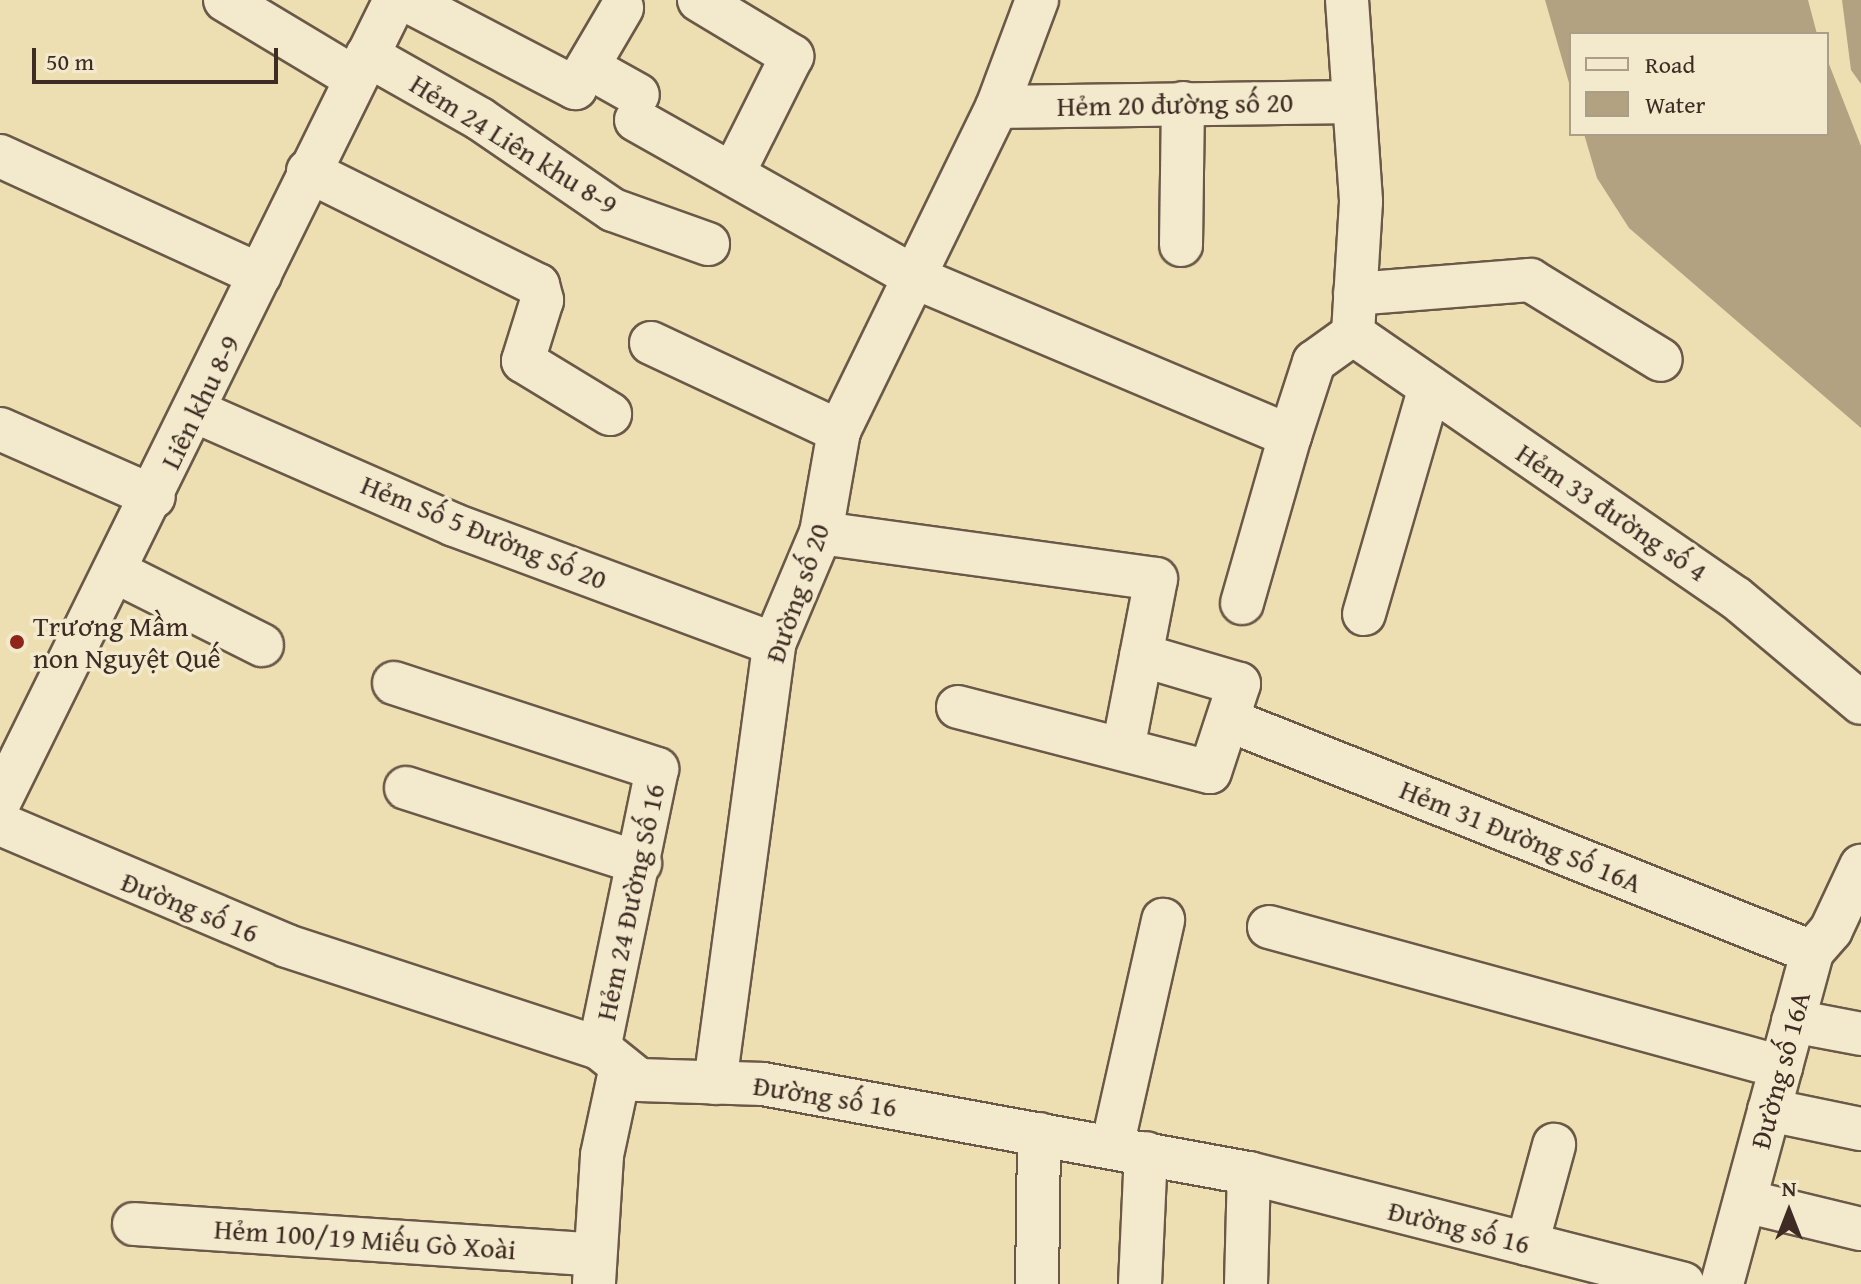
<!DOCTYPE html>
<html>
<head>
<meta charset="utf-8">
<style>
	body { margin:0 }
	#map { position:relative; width:1861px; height:1284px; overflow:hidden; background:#eddfb2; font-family:"Gentium Book Plus",serif }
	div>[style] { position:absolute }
	.water>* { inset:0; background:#b2a282 }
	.roads { filter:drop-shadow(2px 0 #6a5948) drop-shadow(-2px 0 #6a5948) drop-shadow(0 2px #6a5948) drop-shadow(0 -2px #6a5948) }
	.minor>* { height:42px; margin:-21px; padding:0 21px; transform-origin:21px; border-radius:21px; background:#f3eacd }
	.dots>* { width:22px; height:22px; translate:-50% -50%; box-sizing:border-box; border:4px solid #f3eacd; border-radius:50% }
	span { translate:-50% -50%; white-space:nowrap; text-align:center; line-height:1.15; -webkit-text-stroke:7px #f3eacd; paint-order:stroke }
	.street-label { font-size:28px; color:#3e2c24 }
	.poi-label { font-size:28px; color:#3e2c24 }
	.left { translate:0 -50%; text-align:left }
	.legend { position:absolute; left:1569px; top:32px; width:260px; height:104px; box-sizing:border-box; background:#f3eacd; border:2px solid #ab9e89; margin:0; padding:10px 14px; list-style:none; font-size:24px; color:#3e2c24 }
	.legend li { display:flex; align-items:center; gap:16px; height:40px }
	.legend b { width:40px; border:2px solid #ab9e89 }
	.north { position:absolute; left:1749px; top:1172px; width:80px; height:80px; -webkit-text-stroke:6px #f3eacd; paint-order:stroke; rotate:0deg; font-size:22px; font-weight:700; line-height:32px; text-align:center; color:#3e2c24 }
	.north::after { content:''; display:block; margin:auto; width:28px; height:36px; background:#3e2c24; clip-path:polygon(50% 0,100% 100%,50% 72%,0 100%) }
	.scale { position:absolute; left:32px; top:48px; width:246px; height:36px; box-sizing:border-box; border:4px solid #3e2c24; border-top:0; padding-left:10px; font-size:24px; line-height:28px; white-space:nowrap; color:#3e2c24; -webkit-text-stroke:6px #f3eacd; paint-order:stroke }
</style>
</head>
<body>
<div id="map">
	<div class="water">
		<div style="clip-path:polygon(1545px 0,1808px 0,1817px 34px,1571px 34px,1571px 90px)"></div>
		<div style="clip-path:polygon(1842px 0,1861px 0,1861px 84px,1851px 70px)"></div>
		<div style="clip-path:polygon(1827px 59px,1861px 146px,1861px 428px,1629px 228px,1597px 178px,1584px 134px,1827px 134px)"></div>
	</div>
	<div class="roads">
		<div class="minor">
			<div style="left:225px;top:0;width:152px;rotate:31deg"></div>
			<div style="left:406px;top:0;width:191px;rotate:27.5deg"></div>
			<div style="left:575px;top:88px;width:93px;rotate:-59.6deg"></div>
			<div style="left:699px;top:0;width:109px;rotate:31.1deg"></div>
			<div style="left:792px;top:56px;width:130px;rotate:116.6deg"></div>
			<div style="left:1347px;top:0;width:202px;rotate:86deg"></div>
			<div style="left:1361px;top:202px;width:132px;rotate:93.5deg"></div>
			<div style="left:367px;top:55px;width:130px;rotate:29.5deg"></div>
			<div style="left:480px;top:119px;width:161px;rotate:34.4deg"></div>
			<div style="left:613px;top:210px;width:101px;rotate:19.7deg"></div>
			<div style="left:588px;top:67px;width:57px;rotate:29.2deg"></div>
			<div style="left:997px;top:107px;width:356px;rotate:-0.8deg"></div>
			<div style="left:636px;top:120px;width:322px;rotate:29.4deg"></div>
			<div style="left:916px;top:278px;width:406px;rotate:22.9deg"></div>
			<div style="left:1290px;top:436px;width:78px;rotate:-72deg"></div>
			<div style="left:1314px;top:362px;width:48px;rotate:-35.7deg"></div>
			<div style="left:0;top:156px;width:286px;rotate:24.6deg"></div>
			<div style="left:308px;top:171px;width:257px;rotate:26.4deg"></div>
			<div style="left:538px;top:285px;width:16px;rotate:75deg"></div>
			<div style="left:542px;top:300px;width:64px;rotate:107.3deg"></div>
			<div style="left:523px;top:361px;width:102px;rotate:31.3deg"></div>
			<div style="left:1181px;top:245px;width:142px;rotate:-89.2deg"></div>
			<div style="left:1355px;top:294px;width:176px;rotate:-4.6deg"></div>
			<div style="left:1530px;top:280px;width:153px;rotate:31.4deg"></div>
			<div style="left:1353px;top:334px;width:465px;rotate:34.6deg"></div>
			<div style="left:1736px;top:598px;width:163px;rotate:40deg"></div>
			<div style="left:651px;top:343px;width:208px;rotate:25.1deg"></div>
			<div style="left:197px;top:412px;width:281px;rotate:23.7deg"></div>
			<div style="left:454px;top:525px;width:341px;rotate:20.4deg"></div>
			<div style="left:0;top:429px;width:168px;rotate:23.8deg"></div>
			<div style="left:821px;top:533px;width:338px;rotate:7.8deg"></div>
			<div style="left:1156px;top:579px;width:172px;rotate:101deg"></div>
			<div style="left:118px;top:573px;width:161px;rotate:26.6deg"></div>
			<div style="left:1242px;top:603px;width:174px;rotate:-74deg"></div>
			<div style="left:1364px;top:614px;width:236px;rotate:-73.8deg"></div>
			<div style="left:394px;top:683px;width:277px;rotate:18.1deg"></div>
			<div style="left:657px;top:769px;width:285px;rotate:101.7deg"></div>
			<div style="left:958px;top:707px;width:260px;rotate:14.5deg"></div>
			<div style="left:1210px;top:772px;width:93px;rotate:-71.8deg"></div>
			<div style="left:1239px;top:684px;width:102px;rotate:-163.5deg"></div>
			<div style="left:1231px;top:721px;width:625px;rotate:21.68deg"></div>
			<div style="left:406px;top:788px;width:246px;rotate:17.8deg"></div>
			<div style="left:0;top:801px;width:893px;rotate:-63.75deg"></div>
			<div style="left:0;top:824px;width:312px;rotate:23deg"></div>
			<div style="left:287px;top:946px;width:328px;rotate:18.1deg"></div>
			<div style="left:599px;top:1048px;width:51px;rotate:38.7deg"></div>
			<div style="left:639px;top:1080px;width:124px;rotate:1.8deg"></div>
			<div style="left:763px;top:1084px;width:494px;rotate:10.4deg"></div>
			<div style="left:1249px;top:1173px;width:448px;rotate:14.3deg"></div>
			<div style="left:1269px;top:927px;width:531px;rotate:15.29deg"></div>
			<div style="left:1793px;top:1021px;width:69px;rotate:10.8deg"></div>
			<div style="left:715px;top:1083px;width:443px;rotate:-82.3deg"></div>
			<div style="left:774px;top:644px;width:121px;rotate:-67.1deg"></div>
			<div style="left:821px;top:533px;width:104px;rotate:-80deg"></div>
			<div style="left:839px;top:431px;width:360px;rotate:-64deg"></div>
			<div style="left:997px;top:107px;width:114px;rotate:-69.5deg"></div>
			<div style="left:1769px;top:1110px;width:94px;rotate:11.7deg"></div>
			<div style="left:1112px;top:1147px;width:233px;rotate:-77.3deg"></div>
			<div style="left:1745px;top:1201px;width:119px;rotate:13.6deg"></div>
			<div style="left:134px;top:1224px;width:462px;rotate:3.8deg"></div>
			<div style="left:1527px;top:1244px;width:103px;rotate:-74.7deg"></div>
			<div style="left:594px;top:1283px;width:128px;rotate:-86.4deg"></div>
			<div style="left:602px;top:1155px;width:91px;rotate:-77.9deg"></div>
			<div style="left:1037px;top:1284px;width:150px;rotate:-89.2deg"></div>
			<div style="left:1140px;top:1284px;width:131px;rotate:-87.4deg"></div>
			<div style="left:1246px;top:1284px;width:111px;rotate:-88.5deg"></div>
			<div style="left:1722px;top:1284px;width:344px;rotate:-74.8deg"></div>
			<div style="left:1812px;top:952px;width:29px;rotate:-49deg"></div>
			<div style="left:1831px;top:930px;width:71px;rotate:-64.9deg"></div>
		</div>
	</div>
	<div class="dots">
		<div style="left:17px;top:642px;background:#8f2418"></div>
	</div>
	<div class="street-label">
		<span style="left:1175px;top:104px;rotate:-1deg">Hẻm 20 đường số 20</span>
		<span style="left:514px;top:144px;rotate:32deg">Hẻm 24 Liên khu 8-9</span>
		<span style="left:200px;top:402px;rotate:-64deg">Liên khu 8-9</span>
		<span style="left:1612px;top:512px;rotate:34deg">Hẻm 33 đường số 4</span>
		<span style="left:484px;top:532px;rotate:22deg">Hẻm Số 5 Đường Số 20</span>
		<span style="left:797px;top:593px;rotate:-71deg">Đường số 20</span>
		<span style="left:1521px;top:836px;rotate:22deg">Hẻm 31 Đường Số 16A</span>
		<span style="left:630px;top:902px;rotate:-78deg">Hẻm 24 Đường Số 16</span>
		<span style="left:190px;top:907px;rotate:22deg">Đường số 16</span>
		<span style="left:1780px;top:1070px;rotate:-75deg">Đường số 16A</span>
		<span style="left:825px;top:1096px;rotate:9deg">Đường số 16</span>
		<span style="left:1459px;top:1227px;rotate:14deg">Đường số 16</span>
		<span style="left:365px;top:1239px;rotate:4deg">Hẻm 100/19 Miếu Gò Xoài</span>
	</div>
	<div class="poi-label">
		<span class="left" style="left:33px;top:642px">Trương Mầm<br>non Nguyệt Quế</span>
	</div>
	<ul class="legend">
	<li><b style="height:10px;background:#f3eacd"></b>Road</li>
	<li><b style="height:22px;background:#b2a282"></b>Water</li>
	</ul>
	<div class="north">N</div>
	<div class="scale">50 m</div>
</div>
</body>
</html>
